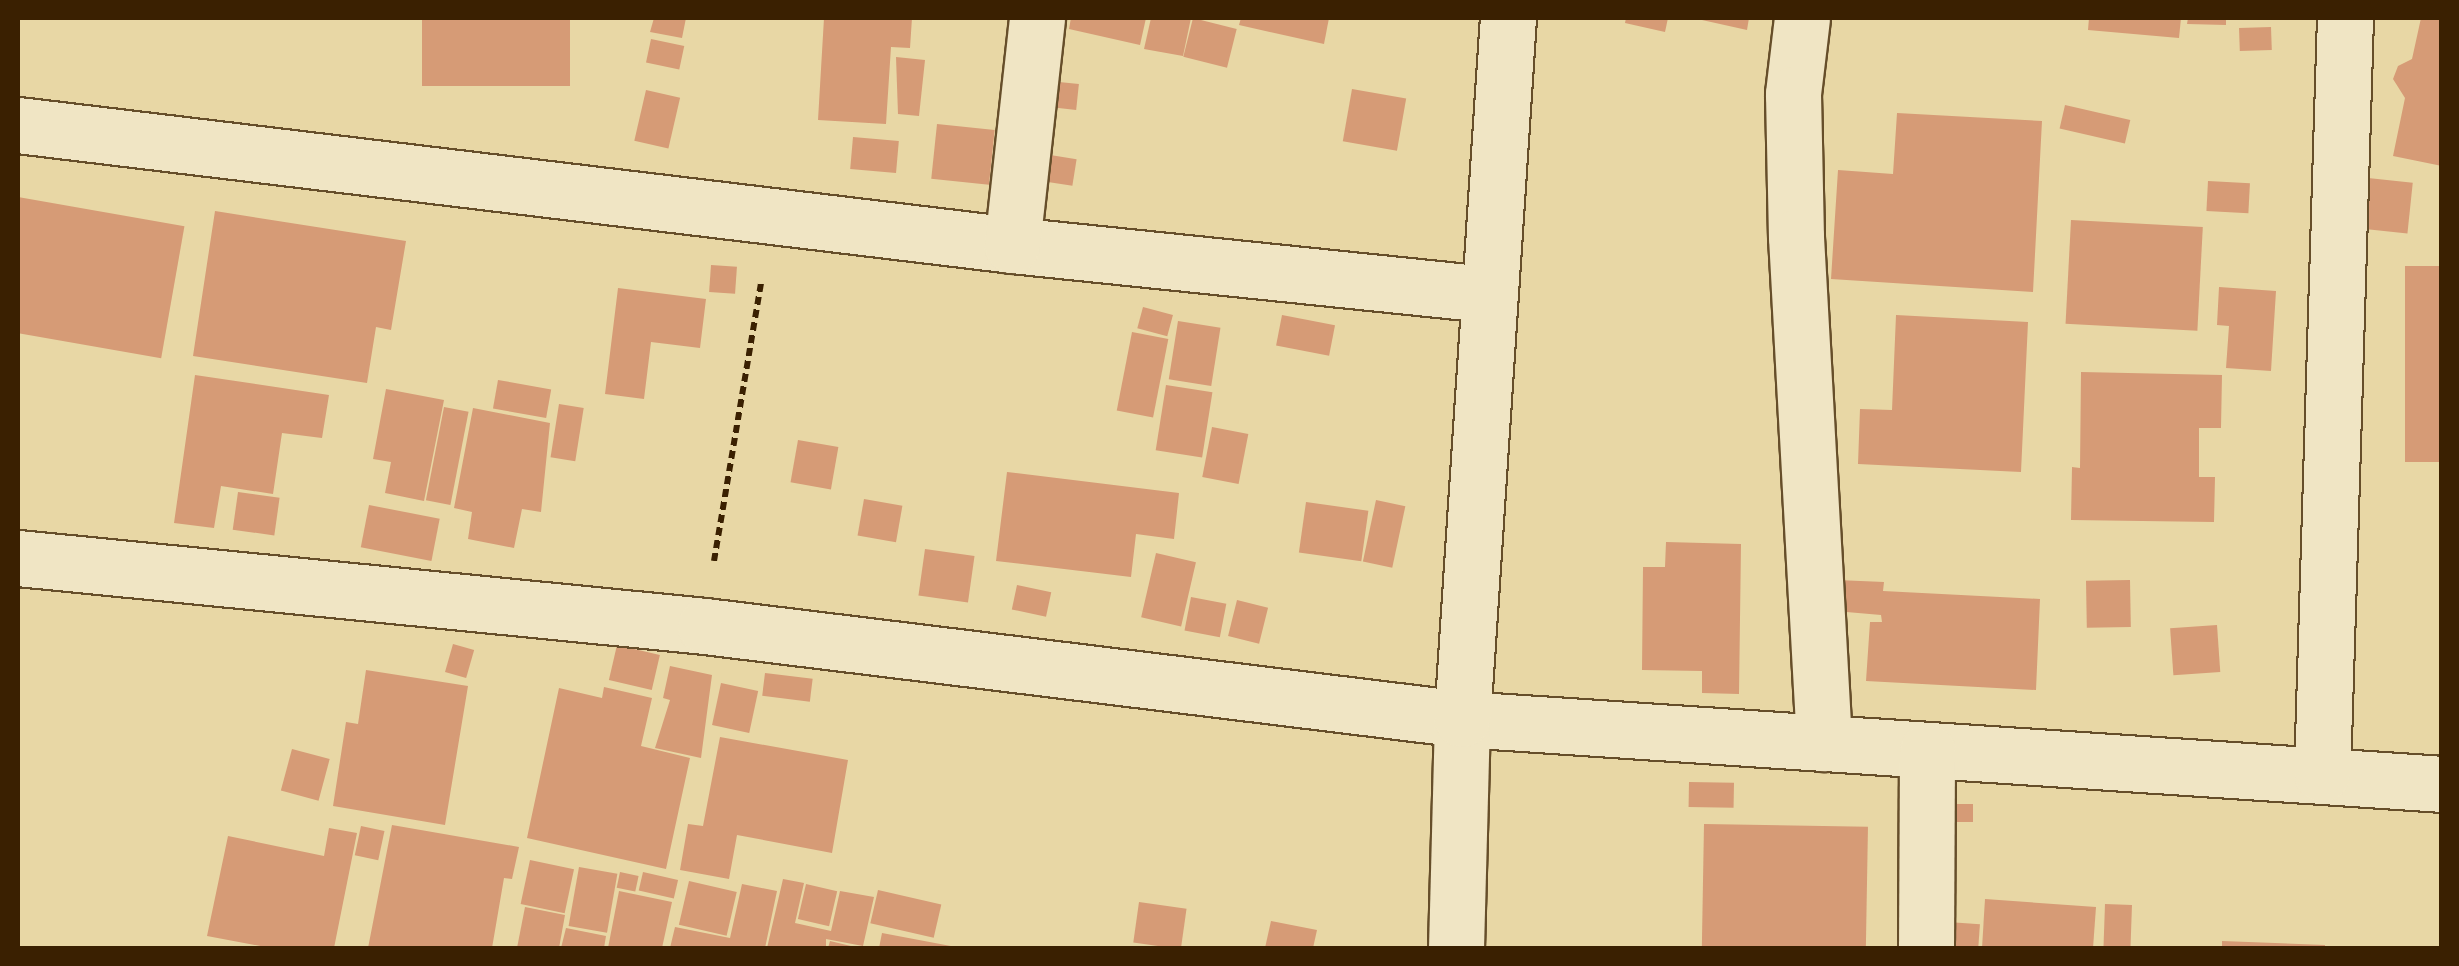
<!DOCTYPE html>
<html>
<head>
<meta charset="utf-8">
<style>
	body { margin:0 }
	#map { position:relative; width:2459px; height:966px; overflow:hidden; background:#e8d7a5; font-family:"Old Standard TT",serif }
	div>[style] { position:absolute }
	.building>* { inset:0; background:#d69b76; transform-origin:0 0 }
	.path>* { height:6px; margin-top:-3px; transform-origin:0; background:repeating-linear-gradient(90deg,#3a2001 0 8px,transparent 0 13px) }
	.roads { filter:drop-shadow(2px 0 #664e2a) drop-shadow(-2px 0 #664e2a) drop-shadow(0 2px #664e2a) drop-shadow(0 -2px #664e2a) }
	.minor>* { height:55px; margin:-27.5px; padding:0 27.5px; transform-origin:27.5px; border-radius:27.5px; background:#f0e5c4 }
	span { translate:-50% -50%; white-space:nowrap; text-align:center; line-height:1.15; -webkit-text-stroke:8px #f0e5c4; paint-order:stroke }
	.frame { position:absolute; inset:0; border:20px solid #3a2001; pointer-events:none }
</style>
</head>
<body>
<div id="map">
	<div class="building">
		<div style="left:422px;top:18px;width:148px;height:68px"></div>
		<div style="clip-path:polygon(654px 18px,686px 18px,682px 38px,650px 32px)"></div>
		<div style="clip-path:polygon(824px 18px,912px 18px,910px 48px,891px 47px,886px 124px,818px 120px)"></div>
		<div style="clip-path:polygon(1071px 18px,1146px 18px,1140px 45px,1069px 29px)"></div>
		<div style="clip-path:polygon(1151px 18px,1191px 18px,1183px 56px,1144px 49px)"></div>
		<div style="left:1193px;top:18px;width:45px;height:40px;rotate:14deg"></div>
		<div style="clip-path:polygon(1241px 18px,1329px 18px,1324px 44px,1239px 25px)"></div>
		<div style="clip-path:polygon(1626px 18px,1668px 18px,1665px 32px,1625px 23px)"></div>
		<div style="clip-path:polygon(1693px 18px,1749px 18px,1747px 30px)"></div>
		<div style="clip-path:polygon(2089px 18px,2181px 18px,2179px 38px,2088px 30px)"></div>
		<div style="clip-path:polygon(2188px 18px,2226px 18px,2226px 25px,2187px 24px)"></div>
		<div style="clip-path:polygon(2421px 18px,2442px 18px,2442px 166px,2393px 156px,2405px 98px,2393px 79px,2398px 66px,2412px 59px)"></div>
		<div style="left:2271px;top:27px;width:23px;height:32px;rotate:88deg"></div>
		<div style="left:651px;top:39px;width:34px;height:24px;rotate:12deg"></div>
		<div style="clip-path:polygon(896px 57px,925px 60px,919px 116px,898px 114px)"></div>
		<div style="left:1059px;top:82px;width:20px;height:26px;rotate:6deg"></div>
		<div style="left:1352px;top:89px;width:55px;height:53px;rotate:10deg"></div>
		<div style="left:646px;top:90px;width:35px;height:52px;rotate:13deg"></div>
		<div style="left:2065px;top:105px;width:67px;height:24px;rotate:13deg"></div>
		<div style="clip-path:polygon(1897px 113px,2042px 121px,2033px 292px,1831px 279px,1838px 170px,1893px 174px)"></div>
		<div style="left:937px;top:124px;width:58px;height:55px;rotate:6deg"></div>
		<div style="left:853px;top:137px;width:46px;height:32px;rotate:5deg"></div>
		<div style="left:1044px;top:154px;width:33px;height:27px;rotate:9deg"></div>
		<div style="left:2368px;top:178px;width:45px;height:51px;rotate:6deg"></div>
		<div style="left:2208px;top:181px;width:42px;height:30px;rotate:3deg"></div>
		<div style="left:18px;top:197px;width:169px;height:134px;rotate:10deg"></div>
		<div style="clip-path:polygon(215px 211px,406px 241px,391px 330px,376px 327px,367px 383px,193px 356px)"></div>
		<div style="left:2071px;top:220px;width:132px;height:104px;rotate:3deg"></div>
		<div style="left:711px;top:265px;width:26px;height:27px;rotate:4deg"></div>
		<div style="left:2442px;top:266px;width:196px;height:37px;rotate:90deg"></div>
		<div style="clip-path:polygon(2219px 287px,2276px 291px,2271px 371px,2226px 368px,2229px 326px,2217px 325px)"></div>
		<div style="clip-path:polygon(618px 288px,706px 299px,700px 348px,651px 342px,644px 399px,605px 394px)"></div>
		<div style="left:1143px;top:307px;width:31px;height:22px;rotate:15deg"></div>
		<div style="left:1282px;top:315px;width:54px;height:31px;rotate:11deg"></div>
		<div style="clip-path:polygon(1896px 315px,2028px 322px,2021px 472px,1858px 464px,1860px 409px,1892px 410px)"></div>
		<div style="left:1178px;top:321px;width:43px;height:59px;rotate:9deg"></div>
		<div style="left:1132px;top:332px;width:37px;height:80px;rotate:11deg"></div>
		<div style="clip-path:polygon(2081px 372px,2222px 375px,2221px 428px,2199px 428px,2199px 477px,2215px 477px,2214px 522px,2071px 520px,2072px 467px,2080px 468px)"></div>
		<div style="clip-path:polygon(195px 375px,329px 395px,322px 438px,282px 433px,273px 494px,221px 486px,214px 528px,174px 523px)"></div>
		<div style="left:498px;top:380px;width:54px;height:29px;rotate:10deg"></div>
		<div style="left:1166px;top:385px;width:47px;height:66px;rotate:9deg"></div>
		<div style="clip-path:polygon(386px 389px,444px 400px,424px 501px,385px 493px,391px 462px,373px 459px)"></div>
		<div style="left:559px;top:404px;width:25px;height:54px;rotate:9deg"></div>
		<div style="left:444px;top:407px;width:25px;height:95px;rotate:11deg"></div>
		<div style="clip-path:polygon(473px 408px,550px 423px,541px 512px,522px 509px,514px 548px,468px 539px,472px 512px,454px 508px)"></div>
		<div style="left:1212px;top:427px;width:37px;height:51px;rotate:11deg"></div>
		<div style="left:798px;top:440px;width:41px;height:43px;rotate:10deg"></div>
		<div style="clip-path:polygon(1007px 472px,1179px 493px,1174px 539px,1136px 534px,1131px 577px,996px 561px)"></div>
		<div style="left:238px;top:492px;width:42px;height:38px;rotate:8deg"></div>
		<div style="left:864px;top:499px;width:39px;height:37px;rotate:10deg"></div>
		<div style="left:1376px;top:500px;width:30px;height:63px;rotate:12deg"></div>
		<div style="left:1306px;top:502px;width:63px;height:51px;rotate:8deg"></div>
		<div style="left:369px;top:505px;width:72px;height:43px;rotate:11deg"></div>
		<div style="clip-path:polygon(1666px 542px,1741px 544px,1739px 694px,1702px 693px,1702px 671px,1642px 670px,1643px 567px,1665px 567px)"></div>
		<div style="left:925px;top:549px;width:50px;height:47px;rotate:8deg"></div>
		<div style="left:1156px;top:553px;width:41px;height:66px;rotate:13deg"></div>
		<div style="clip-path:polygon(1837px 580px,1884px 582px,1883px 591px,2040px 599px,2036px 690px,1866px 681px,1870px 622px,1882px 622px,1881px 615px,1835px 611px)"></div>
		<div style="left:2130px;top:580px;width:47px;height:44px;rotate:89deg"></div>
		<div style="left:1017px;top:585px;width:35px;height:25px;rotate:12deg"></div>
		<div style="left:1191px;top:597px;width:36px;height:34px;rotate:11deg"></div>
		<div style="left:1237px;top:600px;width:32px;height:37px;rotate:14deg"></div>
		<div style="left:2217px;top:625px;width:47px;height:47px;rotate:86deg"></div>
		<div style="left:453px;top:644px;width:22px;height:29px;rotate:16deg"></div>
		<div style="left:617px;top:645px;width:44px;height:36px;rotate:13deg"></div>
		<div style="clip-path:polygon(670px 666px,712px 675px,701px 758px,655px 748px,670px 700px,663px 698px)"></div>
		<div style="clip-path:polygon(366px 670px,468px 686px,445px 825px,333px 806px,346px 722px,358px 724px)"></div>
		<div style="left:765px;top:673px;width:48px;height:23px;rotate:7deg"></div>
		<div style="left:721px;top:683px;width:38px;height:43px;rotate:12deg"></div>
		<div style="clip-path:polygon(604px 687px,652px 698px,641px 746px,690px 758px,666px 869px,527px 838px,559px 688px,602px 698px)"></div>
		<div style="clip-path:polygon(720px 737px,848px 760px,832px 853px,737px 835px,729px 879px,680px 870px,688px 824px,703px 826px)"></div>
		<div style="left:292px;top:749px;width:39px;height:43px;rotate:15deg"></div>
		<div style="left:1689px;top:782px;width:45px;height:25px;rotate:1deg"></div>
		<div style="left:1955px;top:804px;width:18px;height:18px"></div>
		<div style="left:1704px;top:824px;width:164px;height:124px;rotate:1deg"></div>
		<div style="clip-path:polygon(392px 825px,519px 847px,512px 879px,504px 878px,492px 948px,368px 948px)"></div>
		<div style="left:361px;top:826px;width:24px;height:30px;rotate:12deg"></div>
		<div style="clip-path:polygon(329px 828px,357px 833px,334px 948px,271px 948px,207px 936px,228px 836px,324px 856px)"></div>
		<div style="left:530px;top:860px;width:45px;height:45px;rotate:12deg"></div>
		<div style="left:579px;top:867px;width:39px;height:60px;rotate:10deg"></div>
		<div style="left:620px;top:872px;width:19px;height:16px;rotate:12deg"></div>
		<div style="left:643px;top:872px;width:36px;height:19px;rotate:13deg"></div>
		<div style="clip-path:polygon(783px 879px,804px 883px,795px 923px,831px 931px,840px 891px,874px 897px,863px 946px,826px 939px,826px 948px,767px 948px)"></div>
		<div style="left:689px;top:881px;width:49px;height:45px;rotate:13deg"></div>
		<div style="clip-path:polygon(742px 884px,777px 891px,765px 948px,670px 948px,675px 927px,730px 938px)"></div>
		<div style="left:806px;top:884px;width:32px;height:36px;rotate:13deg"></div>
		<div style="left:878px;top:890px;width:65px;height:34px;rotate:13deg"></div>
		<div style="clip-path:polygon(619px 891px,672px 902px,662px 948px,608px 948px)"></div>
		<div style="clip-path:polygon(1985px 899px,2096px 907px,2093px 948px,1982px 948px)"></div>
		<div style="left:1139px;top:902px;width:48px;height:41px;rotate:8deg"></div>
		<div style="left:2105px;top:904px;width:27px;height:44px;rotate:2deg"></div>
		<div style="clip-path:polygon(525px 907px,565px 915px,559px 948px,517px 948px)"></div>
		<div style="clip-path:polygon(1271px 921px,1317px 930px,1313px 948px,1265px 948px)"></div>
		<div style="left:1948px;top:922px;width:32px;height:26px;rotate:4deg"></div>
		<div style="clip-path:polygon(566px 928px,606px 936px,604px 948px,561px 948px)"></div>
		<div style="clip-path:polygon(882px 933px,956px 947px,956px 948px,879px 948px)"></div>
		<div style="clip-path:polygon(830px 941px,855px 947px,855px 948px,828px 948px)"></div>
		<div style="clip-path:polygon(2222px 941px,2325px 945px,2325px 948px,2222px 948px)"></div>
	</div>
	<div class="path">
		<div style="left:714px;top:561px;width:283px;rotate:-80.4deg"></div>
	</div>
	<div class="roads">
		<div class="minor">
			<div style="left:1802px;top:18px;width:77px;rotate:96.8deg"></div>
			<div style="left:1793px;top:94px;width:143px;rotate:88.8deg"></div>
			<div style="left:1796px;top:237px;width:507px;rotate:86.83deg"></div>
			<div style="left:18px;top:125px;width:1001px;rotate:6.88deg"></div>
			<div style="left:1012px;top:245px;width:478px;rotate:5.9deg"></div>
			<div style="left:1012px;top:245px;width:228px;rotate:-83.7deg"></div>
			<div style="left:18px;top:558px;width:690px;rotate:5.65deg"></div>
			<div style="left:705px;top:626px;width:763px;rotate:7deg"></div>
			<div style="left:1462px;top:719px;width:982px;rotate:3.79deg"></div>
			<div style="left:2322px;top:774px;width:756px;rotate:-88.26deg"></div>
			<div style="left:1456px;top:948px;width:229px;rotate:-88.5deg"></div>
			<div style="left:1462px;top:719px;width:703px;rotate:-86.25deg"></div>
			<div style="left:1926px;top:948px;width:197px;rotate:-89.7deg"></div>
		</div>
	</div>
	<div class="frame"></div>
</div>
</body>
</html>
